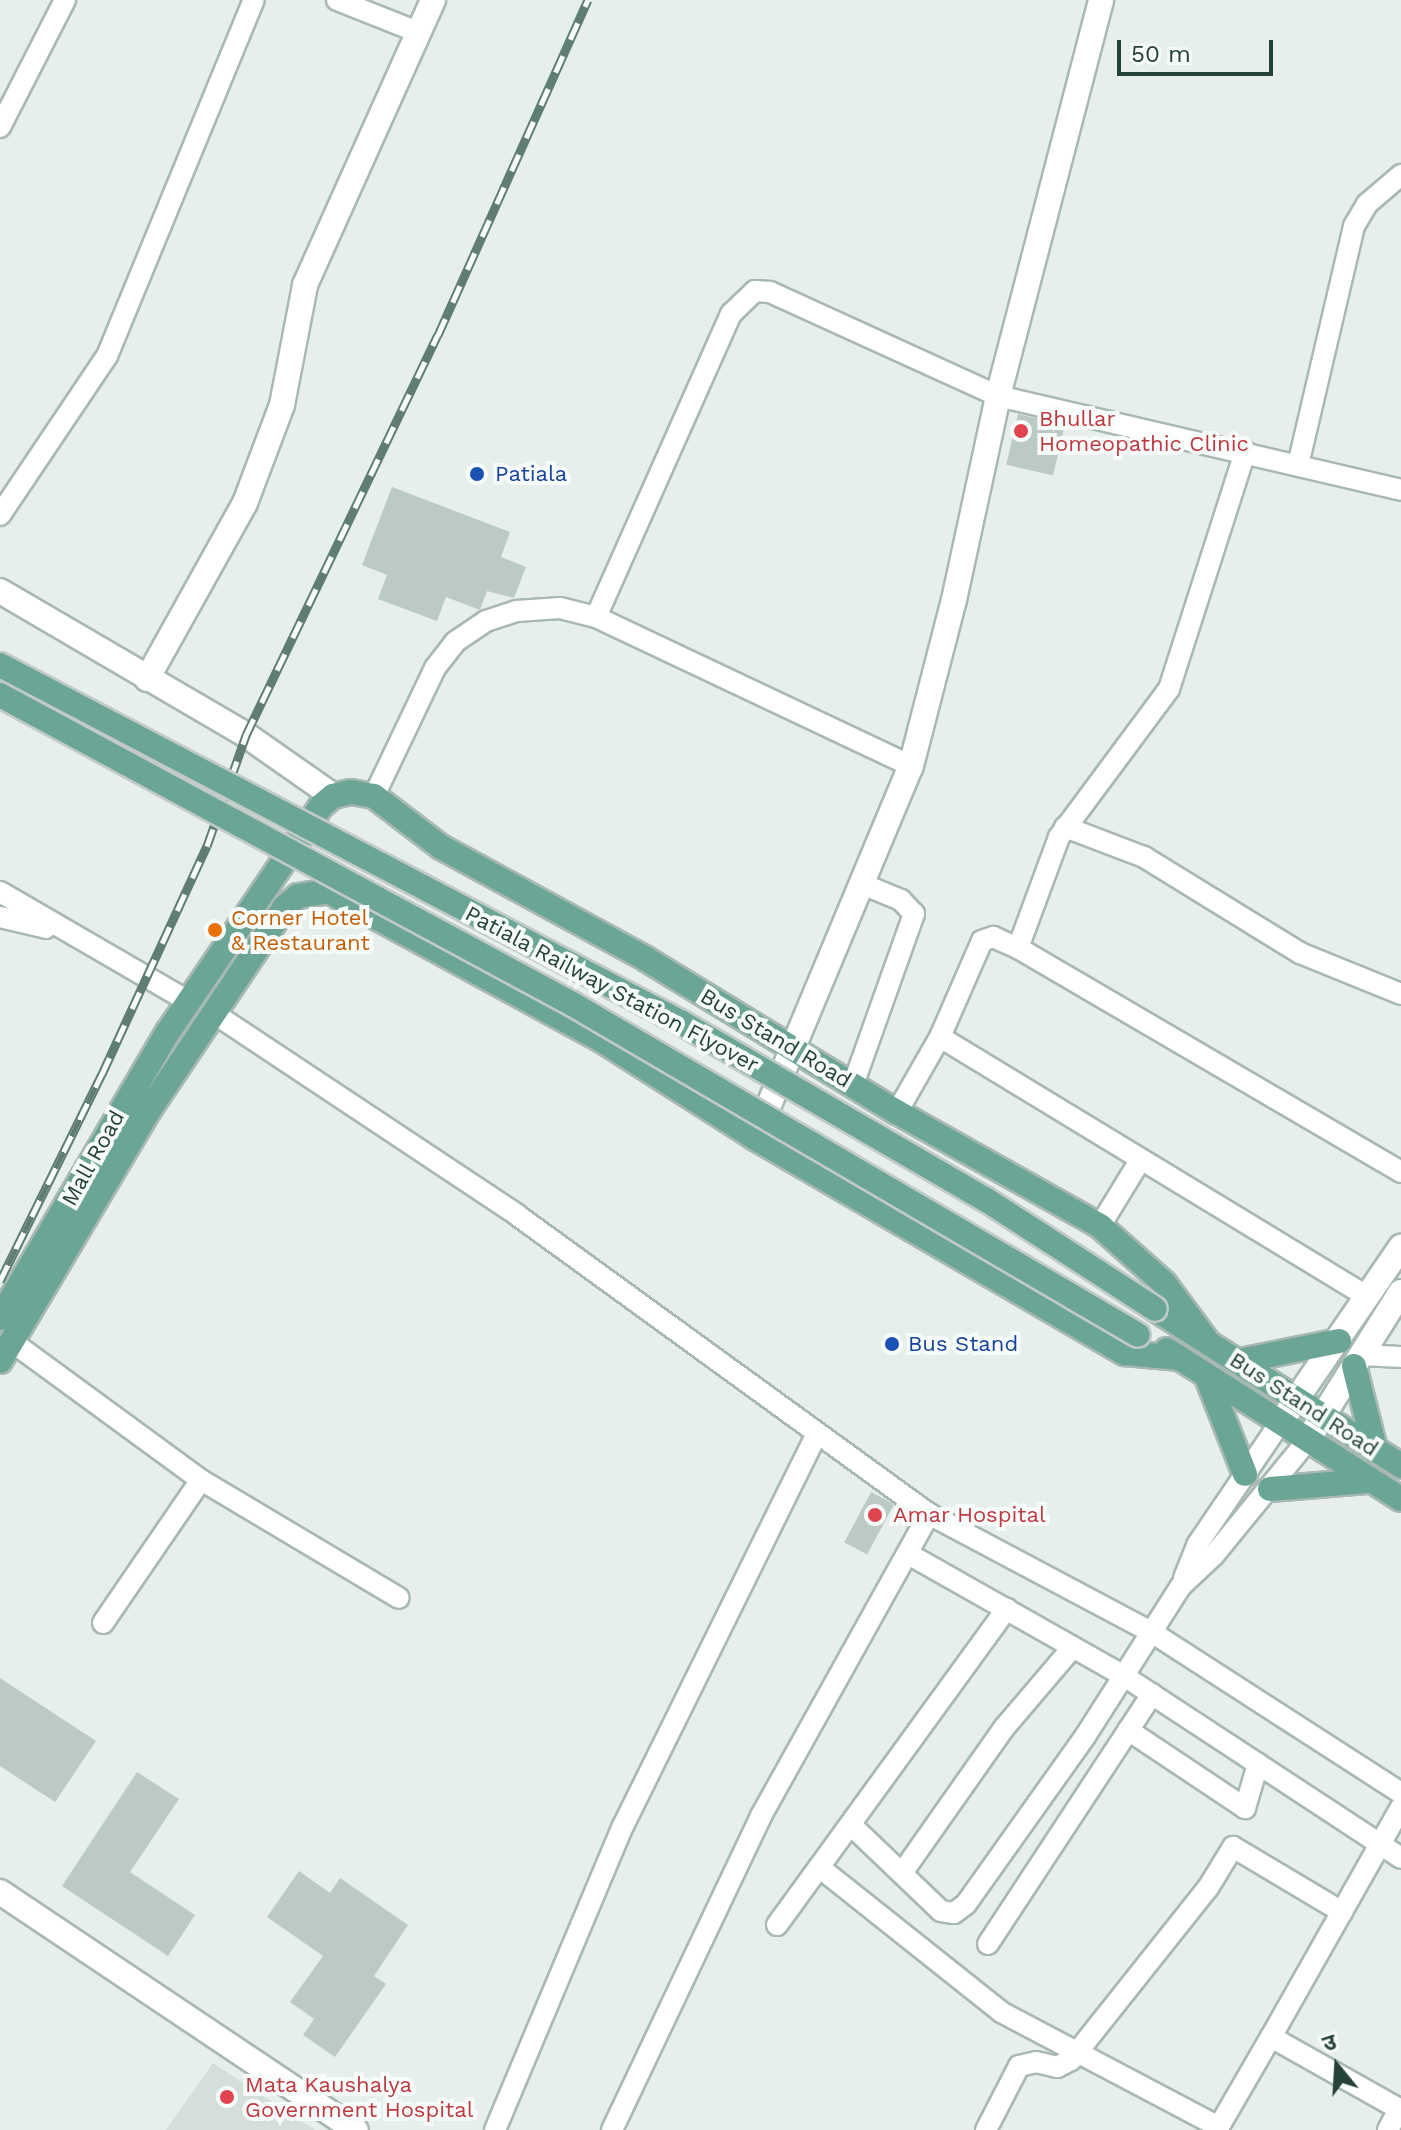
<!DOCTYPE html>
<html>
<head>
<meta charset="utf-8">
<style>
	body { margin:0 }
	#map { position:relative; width:1401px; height:2130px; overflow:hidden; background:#e6efeb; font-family:"Work Sans","Noto Sans Devanagari",sans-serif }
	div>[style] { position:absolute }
	.built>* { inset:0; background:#d4dfda }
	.building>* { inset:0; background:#bbcac4; transform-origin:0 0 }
	.roads { filter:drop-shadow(2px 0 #a8b8b2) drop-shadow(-2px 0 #a8b8b2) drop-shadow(0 2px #a8b8b2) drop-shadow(0 -2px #a8b8b2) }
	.minor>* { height:20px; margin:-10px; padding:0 10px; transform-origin:10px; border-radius:10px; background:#fff }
	.tertiary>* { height:24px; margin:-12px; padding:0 12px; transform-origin:12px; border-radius:12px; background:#fff }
	.primary>* { height:24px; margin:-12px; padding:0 12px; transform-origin:12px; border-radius:12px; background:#6aa596 }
	.rail>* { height:9px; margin-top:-4.5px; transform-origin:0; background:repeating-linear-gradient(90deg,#f7fbf9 0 18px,#5f7d75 0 36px); box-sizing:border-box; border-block:2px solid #5f7d75 }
	.bridges { filter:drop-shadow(2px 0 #c2cac8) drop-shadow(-2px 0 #c2cac8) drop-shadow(0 2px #c2cac8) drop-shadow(0 -2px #c2cac8) }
	.primary-bridge>* { height:24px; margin:-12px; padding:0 12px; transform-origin:12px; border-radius:12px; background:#6aa596 }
	.dots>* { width:22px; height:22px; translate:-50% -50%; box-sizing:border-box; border:4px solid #f7fbf9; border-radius:50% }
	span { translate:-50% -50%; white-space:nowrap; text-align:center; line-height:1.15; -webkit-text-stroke:8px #f7fbf9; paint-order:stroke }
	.health-label { font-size:22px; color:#be3a42 }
	.left { translate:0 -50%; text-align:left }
	.transit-label { font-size:22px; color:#164399 }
	.food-label { font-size:22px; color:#c56008 }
	.street-label { font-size:22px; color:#24423a }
	.north { position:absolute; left:1297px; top:2026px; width:80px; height:80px; -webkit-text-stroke:6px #f7fbf9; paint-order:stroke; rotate:342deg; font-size:22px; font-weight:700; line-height:32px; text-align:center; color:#24423a }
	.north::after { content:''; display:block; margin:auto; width:28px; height:36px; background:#24423a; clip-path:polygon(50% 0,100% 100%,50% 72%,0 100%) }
	.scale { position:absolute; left:1117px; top:40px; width:156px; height:36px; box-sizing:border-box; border:4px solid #24423a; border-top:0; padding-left:10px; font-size:24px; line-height:28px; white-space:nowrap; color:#24423a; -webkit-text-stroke:6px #f7fbf9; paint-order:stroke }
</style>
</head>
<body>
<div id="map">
	<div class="built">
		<div style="clip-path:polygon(213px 2063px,315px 2130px,166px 2130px)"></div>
	</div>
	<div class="building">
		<div style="left:1018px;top:414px;width:48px;height:52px;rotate:13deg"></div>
		<div style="clip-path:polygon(392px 487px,510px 532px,501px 557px,526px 567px,514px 598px,487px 591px,480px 610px,446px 597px,437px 621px,378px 599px,387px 575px,362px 565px)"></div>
		<div style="left:871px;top:1492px;width:26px;height:57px;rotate:28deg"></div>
		<div style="clip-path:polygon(0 1678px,96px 1741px,55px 1802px,0 1766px)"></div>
		<div style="clip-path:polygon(137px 1772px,179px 1799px,130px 1872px,195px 1915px,168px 1956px,62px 1886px)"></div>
		<div style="clip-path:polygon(299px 1871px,330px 1893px,340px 1878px,408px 1925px,374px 1976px,386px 1984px,335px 2057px,303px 2035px,314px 2019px,290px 2002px,323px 1956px,267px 1917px)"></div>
	</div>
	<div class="roads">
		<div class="minor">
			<div style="left:337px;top:0;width:87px;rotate:21.6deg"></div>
			<div style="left:0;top:127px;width:143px;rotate:-62.9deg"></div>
			<div style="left:1298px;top:465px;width:245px;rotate:-76.8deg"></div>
			<div style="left:1354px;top:226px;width:26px;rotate:-59deg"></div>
			<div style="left:1367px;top:204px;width:45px;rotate:-40.5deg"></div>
			<div style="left:0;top:515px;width:192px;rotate:-56.1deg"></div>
			<div style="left:107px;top:356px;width:385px;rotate:-67.6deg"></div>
			<div style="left:596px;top:617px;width:348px;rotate:25.3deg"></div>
			<div style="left:374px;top:796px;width:142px;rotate:-64.5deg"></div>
			<div style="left:435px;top:668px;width:33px;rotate:-52deg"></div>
			<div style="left:455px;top:642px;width:37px;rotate:-34deg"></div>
			<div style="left:486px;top:621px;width:33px;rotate:-18deg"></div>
			<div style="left:517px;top:611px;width:43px;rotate:-4deg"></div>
			<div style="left:560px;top:608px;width:37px;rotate:14deg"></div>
			<div style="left:596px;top:617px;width:332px;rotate:-66deg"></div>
			<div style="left:731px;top:314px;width:33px;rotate:-44deg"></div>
			<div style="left:755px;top:291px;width:15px;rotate:4deg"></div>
			<div style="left:770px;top:292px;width:251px;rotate:24.5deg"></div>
			<div style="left:998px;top:396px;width:414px;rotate:13.1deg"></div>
			<div style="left:1065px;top:827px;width:85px;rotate:20.8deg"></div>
			<div style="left:1144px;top:857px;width:183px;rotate:31.6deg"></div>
			<div style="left:1300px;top:953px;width:109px;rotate:22.1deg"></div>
			<div style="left:0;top:892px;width:220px;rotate:30.1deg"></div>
			<div style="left:0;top:917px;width:47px;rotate:13.4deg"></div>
			<div style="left:1018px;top:948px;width:444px;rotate:30.3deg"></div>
			<div style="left:215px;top:1014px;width:363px;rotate:33.6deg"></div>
			<div style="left:517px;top:1215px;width:509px;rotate:35.97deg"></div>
			<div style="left:940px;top:1037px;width:501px;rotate:31.28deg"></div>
			<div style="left:853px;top:1085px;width:182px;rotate:-70.4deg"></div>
			<div style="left:914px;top:914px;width:19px;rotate:-133deg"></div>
			<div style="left:901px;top:900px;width:42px;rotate:-157.7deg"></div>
			<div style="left:897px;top:1112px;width:86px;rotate:-60.2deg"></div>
			<div style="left:940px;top:1037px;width:105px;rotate:-66.4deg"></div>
			<div style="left:982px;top:941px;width:12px;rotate:-20deg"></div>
			<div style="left:993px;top:937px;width:27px;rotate:24deg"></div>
			<div style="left:1018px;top:948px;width:118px;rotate:-69.7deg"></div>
			<div style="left:1059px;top:837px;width:184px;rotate:-53.4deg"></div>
			<div style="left:1169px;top:689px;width:249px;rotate:-72.2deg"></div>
			<div style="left:1100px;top:1226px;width:75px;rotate:-58.6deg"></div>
			<div style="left:11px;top:1341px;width:235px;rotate:36.2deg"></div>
			<div style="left:201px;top:1480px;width:230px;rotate:30.8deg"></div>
			<div style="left:1361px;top:1355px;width:40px;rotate:2.9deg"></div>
			<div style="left:910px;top:1555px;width:246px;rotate:29.5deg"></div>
			<div style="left:1124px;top:1676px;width:331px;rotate:33.3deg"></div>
			<div style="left:1184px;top:1578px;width:35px;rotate:-68deg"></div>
			<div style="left:1197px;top:1545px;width:148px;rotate:-55.8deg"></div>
			<div style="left:103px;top:1623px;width:173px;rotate:-55.6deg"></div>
			<div style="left:1128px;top:1730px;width:141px;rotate:33.7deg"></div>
			<div style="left:1245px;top:1808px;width:46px;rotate:-73.5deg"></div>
			<div style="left:851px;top:1825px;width:124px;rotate:43.7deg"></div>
			<div style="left:941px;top:1911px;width:13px;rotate:9deg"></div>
			<div style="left:954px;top:1913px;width:15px;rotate:-37deg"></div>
			<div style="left:966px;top:1904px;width:207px;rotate:-54.6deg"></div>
			<div style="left:1086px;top:1735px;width:177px;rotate:-57.5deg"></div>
			<div style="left:1181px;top:1586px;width:45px;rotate:-43.2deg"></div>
			<div style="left:1214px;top:1555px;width:147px;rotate:-50.8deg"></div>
			<div style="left:819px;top:1867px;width:233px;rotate:38.5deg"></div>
			<div style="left:1001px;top:2012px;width:246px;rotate:27.8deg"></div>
			<div style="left:902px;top:1873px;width:177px;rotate:-54.9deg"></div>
			<div style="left:1004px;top:1728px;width:106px;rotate:-49.6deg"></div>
			<div style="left:777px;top:1925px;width:391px;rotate:-54deg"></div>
			<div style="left:988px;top:1944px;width:299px;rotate:-56.7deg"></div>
			<div style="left:1271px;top:2037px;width:264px;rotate:-60.5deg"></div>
			<div style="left:495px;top:2130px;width:330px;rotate:-67.2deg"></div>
			<div style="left:623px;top:1826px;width:436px;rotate:-63.7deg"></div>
			<div style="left:612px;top:2130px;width:348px;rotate:-64.6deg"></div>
			<div style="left:761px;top:1816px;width:346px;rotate:-60.9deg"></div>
			<div style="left:929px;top:1514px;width:254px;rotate:28deg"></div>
			<div style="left:1153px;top:1633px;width:295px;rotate:32.8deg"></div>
			<div style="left:986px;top:2130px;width:72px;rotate:-62.7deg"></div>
			<div style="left:1019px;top:2066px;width:17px;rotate:-13deg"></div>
			<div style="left:1036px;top:2062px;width:22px;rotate:13deg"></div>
			<div style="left:1057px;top:2067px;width:16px;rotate:-27deg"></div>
			<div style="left:1071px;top:2060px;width:220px;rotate:-51.5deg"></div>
			<div style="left:1208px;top:1888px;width:48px;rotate:-58.6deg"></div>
			<div style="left:1233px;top:1847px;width:127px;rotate:30.8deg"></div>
			<div style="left:1217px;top:2130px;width:108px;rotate:-59.9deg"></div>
			<div style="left:1271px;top:2037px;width:149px;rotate:29.3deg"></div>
			<div style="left:1388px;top:2130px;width:24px;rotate:-62deg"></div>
		</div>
		<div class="tertiary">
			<div style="left:0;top:591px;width:285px;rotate:30.3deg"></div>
			<div style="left:246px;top:735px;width:106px;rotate:35deg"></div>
			<div style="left:147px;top:679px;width:201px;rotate:-60.9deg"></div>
			<div style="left:245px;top:503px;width:105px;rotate:-69.3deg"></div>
			<div style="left:282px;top:405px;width:122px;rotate:-79.1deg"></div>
			<div style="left:305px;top:285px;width:312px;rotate:-65.8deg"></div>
			<div style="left:756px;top:1136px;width:401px;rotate:-67.3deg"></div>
			<div style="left:911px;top:766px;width:171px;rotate:-75.5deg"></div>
			<div style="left:954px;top:600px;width:209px;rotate:-77.8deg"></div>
			<div style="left:998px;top:396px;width:409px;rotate:-75.4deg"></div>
			<div style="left:1280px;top:1423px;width:214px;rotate:-55.5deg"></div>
			<div style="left:1307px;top:1441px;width:176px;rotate:-57.8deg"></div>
			<div style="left:0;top:1892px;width:428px;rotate:33.8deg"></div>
		</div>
		<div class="primary">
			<div style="left:1155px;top:1309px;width:292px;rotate:32.5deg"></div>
			<div style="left:0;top:1318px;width:332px;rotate:-59.6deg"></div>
			<div style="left:168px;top:1032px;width:273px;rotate:-55.9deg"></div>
			<div style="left:321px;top:806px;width:16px;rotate:-40deg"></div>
			<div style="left:333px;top:796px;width:18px;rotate:-13deg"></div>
			<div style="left:351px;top:792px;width:23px;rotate:10deg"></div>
			<div style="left:374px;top:796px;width:84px;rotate:37.3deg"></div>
			<div style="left:441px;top:847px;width:234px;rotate:28.6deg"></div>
			<div style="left:646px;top:959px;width:294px;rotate:31.4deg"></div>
			<div style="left:897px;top:1112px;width:233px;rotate:29.3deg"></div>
			<div style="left:1100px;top:1226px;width:86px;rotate:41.7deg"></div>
			<div style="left:1164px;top:1283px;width:72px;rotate:53.4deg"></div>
			<div style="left:1167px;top:1350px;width:277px;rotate:32.5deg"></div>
			<div style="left:0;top:1361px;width:292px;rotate:-59.3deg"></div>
			<div style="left:149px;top:1110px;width:244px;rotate:-56.2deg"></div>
			<div style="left:285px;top:907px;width:17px;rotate:-40deg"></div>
			<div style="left:298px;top:896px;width:30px;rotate:-9deg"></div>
			<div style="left:328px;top:891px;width:313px;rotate:28.6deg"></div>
			<div style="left:603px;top:1041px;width:180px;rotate:32.5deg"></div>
			<div style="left:755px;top:1138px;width:428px;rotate:30.2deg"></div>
			<div style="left:1125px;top:1353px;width:55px;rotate:5.2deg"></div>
			<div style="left:1240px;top:1361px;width:101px;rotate:-11.4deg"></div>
			<div style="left:1354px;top:1366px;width:86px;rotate:75.8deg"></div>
			<div style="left:1207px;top:1377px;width:104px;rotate:68.6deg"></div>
			<div style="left:1270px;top:1489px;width:97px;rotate:-4.7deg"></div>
		</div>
	</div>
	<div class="rail">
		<div style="left:0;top:1281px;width:231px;rotate:-63.8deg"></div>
		<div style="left:102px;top:1074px;width:251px;rotate:-65.3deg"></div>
		<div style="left:207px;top:846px;width:118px;rotate:-70.6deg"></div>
		<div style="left:246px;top:735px;width:444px;rotate:-64.4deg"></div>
		<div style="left:438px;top:335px;width:367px;rotate:-65.9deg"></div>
	</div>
	<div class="bridges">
		<div class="primary-bridge">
			<div style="left:0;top:665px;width:770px;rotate:27.7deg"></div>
			<div style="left:682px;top:1023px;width:350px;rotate:30.2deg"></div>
			<div style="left:985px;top:1199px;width:202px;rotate:32.9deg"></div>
			<div style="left:0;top:695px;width:652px;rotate:28.37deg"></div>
			<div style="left:574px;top:1005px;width:653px;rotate:30.33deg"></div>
		</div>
	</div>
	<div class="dots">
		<div style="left:1021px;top:431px;background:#e0444e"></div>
		<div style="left:477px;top:474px;background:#1a4fb4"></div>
		<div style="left:215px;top:930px;background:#e8710a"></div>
		<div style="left:892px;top:1344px;background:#1a4fb4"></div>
		<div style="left:875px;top:1515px;background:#e0444e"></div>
		<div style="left:227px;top:2097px;background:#e0444e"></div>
	</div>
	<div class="health-label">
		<span class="left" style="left:1039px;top:431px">Bhullar<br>Homeopathic Clinic</span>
		<span class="left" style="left:893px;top:1515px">Amar Hospital</span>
		<span class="left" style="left:245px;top:2097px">Mata Kaushalya<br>Government Hospital</span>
	</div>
	<div class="transit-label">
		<span class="left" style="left:495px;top:474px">Patiala</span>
		<span class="left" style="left:908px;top:1344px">Bus Stand</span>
	</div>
	<div class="food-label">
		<span class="left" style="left:231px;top:930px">Corner Hotel<br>&amp; Restaurant</span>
	</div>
	<div class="street-label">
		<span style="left:612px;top:989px;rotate:28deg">Patiala Railway Station Flyover</span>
		<span style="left:776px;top:1038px;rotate:31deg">Bus Stand Road</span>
		<span style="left:93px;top:1158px;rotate:-61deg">Mall Road</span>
		<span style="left:1304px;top:1404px;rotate:33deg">Bus Stand Road</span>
	</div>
	<div class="north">उ</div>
	<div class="scale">50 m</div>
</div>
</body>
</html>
